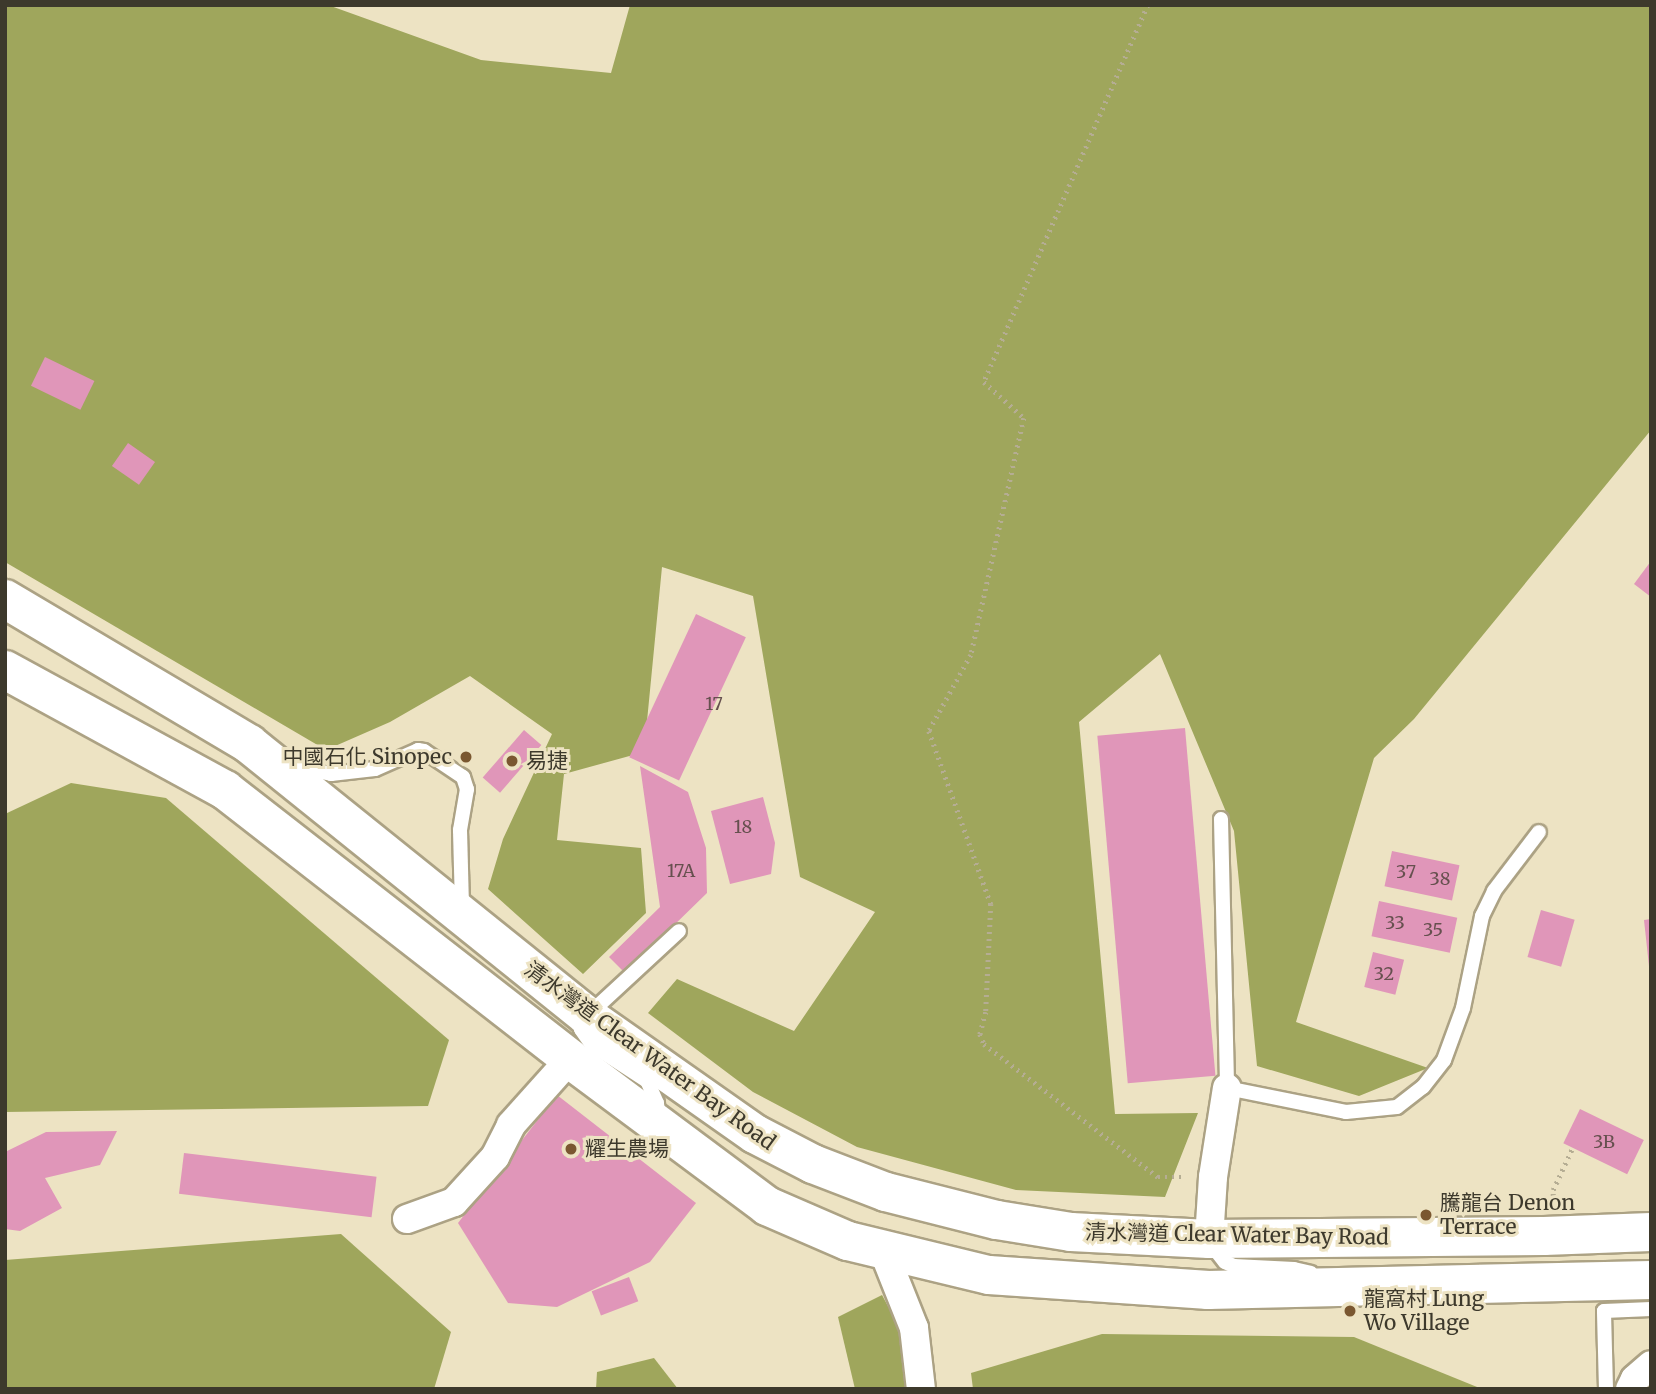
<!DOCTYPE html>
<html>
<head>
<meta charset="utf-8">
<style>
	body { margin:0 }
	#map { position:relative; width:1656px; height:1394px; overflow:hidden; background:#ede3c3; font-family:Merriweather,"Noto Sans TC",serif }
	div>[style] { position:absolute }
	.forest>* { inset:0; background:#9fa65c }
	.building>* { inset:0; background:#e096b9; transform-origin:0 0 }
	.path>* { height:4.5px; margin-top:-2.25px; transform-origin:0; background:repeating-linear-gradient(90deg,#b5ad93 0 2px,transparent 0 7px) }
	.roads { filter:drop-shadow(2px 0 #aca284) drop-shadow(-2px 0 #aca284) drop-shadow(0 2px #aca284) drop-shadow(0 -2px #aca284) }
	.lane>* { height:14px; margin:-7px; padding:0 7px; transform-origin:7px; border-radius:7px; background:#fff }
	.street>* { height:28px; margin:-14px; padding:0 14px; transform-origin:14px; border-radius:14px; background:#fff }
	.primary>* { height:38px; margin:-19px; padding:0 19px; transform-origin:19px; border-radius:19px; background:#fff }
	.dots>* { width:19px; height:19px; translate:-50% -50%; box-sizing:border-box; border:4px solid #ede3c3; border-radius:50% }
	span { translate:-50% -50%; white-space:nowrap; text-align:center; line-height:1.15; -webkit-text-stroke:6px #ede3c3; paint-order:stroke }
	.number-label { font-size:18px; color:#66504f }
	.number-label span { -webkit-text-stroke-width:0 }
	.poi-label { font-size:21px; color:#3d392c }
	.right { translate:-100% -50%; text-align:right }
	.left { translate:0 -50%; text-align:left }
	.street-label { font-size:21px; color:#3d392c }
	.frame { position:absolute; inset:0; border:7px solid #3d392c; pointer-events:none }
</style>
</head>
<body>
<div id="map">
	<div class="forest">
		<div style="clip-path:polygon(5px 5px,328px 5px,481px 60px,611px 73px,630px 5px,1651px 5px,1651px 430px,1414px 719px,1374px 758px,1296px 1022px,1428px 1068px,1359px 1096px,1257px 1066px,1234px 831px,1160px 654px,1079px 722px,1115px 1114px,1198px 1113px,1165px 1197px,1016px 1190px,857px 1147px,753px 1092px,648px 1013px,677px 979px,794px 1031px,875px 912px,800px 877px,753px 596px,662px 567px,644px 752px,564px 774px,557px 840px,641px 848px,646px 913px,583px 974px,488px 889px,503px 839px,552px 734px,470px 676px,390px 722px,326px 750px,5px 562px)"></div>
		<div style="clip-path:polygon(71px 783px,166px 798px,449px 1040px,428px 1106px,5px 1112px,5px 814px)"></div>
		<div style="clip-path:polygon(341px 1234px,451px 1332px,434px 1389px,5px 1389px,5px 1260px)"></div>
		<div style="clip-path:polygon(882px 1295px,899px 1327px,906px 1389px,855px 1389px,838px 1317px)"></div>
		<div style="clip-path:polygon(1102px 1334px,1354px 1337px,1482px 1389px,973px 1389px,971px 1373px)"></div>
		<div style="clip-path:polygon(654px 1358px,678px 1389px,596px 1389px,597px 1372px)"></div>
	</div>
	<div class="building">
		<div style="left:45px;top:357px;width:55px;height:32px;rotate:26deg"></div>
		<div style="left:128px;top:443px;width:33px;height:28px;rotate:35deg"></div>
		<div style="clip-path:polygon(1651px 561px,1651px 597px,1634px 584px)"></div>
		<div style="left:696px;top:614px;width:55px;height:158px;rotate:25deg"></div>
		<div style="left:1185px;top:728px;width:349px;height:88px;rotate:85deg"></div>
		<div style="left:524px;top:730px;width:23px;height:63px;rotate:41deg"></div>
		<div style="clip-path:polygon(640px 766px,688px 792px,706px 848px,707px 893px,625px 973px,609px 957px,660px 907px)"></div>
		<div style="clip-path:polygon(763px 797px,775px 843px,771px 874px,730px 884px,711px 811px)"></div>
		<div style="left:1392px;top:851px;width:69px;height:36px;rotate:12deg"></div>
		<div style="left:1379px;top:901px;width:80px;height:36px;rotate:12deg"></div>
		<div style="left:1541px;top:910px;width:35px;height:49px;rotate:16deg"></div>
		<div style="clip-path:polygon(1651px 919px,1651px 966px,1649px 966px,1644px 920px)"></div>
		<div style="left:1373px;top:952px;width:32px;height:36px;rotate:14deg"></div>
		<div style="clip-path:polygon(557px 1095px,696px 1203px,650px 1262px,557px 1307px,508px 1303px,458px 1223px)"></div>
		<div style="left:1580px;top:1109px;width:71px;height:38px;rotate:26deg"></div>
		<div style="clip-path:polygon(117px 1131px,100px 1165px,45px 1178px,62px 1208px,20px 1231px,5px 1229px,5px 1152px,46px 1132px)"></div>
		<div style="left:184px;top:1153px;width:194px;height:41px;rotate:7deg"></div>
		<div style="left:629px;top:1277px;width:26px;height:40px;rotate:69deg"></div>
	</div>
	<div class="path">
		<div style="left:1148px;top:5px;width:411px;rotate:113.5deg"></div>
		<div style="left:984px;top:382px;width:54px;rotate:42deg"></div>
		<div style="left:1024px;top:418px;width:243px;rotate:102.6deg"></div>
		<div style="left:971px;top:655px;width:87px;rotate:118.9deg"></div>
		<div style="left:929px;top:731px;width:184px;rotate:70.3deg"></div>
		<div style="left:991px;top:904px;width:108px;rotate:92.7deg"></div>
		<div style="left:986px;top:1012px;width:23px;rotate:105deg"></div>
		<div style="left:980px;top:1034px;width:11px;rotate:68deg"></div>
		<div style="left:984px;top:1044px;width:219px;rotate:37.4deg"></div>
		<div style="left:1158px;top:1177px;width:26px"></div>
		<div style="left:1553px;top:1203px;width:13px;rotate:-90deg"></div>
		<div style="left:1553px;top:1190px;width:45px;rotate:-65.1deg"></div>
	</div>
	<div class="roads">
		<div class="lane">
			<div style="left:296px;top:767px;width:36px;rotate:11deg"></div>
			<div style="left:331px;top:774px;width:44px;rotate:-6.5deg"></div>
			<div style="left:375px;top:769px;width:47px;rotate:-23.8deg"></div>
			<div style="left:418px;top:750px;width:6px;rotate:9deg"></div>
			<div style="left:424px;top:751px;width:47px;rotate:33.7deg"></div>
			<div style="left:463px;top:777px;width:13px;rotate:72deg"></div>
			<div style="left:467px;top:789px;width:42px;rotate:99.7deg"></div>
			<div style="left:460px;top:830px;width:77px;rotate:88.5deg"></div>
			<div style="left:1221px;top:819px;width:269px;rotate:88.7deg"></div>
			<div style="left:1227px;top:1088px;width:121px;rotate:11.4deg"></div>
			<div style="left:1346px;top:1112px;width:51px;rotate:-5.6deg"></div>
			<div style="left:1397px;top:1107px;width:33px;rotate:-38deg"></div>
			<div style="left:1423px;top:1087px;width:34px;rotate:-52deg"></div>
			<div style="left:1444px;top:1060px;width:55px;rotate:-69.9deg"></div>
			<div style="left:1463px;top:1008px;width:94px;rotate:-78.3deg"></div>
			<div style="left:1482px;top:916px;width:28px;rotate:-64deg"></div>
			<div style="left:1494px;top:891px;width:74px;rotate:-52.7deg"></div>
			<div style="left:659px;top:1118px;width:15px;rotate:-98deg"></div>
			<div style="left:657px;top:1103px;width:24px;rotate:-114deg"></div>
			<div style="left:647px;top:1081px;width:66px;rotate:-146.8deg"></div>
			<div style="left:592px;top:1045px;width:19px;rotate:-125deg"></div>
			<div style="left:581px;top:1029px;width:14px;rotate:-65deg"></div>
			<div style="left:587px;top:1016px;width:125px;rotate:-42.7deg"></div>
			<div style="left:1210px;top:1243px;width:24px;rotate:52deg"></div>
			<div style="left:1225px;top:1262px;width:10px;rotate:24deg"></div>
			<div style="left:1234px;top:1266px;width:60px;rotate:2.9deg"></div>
			<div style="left:1294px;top:1269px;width:17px;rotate:13deg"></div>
			<div style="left:1606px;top:1389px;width:78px;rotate:-91.5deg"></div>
			<div style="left:1604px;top:1311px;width:47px;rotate:-2.4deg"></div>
		</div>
		<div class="street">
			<div style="left:407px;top:1219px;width:50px;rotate:-19.9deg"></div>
			<div style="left:454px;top:1202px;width:61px;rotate:-47.7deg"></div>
			<div style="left:495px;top:1157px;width:36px;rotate:-63deg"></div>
			<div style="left:511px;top:1125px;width:89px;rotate:-48.2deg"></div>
			<div style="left:1209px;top:1239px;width:62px;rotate:-86.3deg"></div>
			<div style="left:1213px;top:1177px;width:90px;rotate:-81.1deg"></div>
			<div style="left:883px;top:1250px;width:84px;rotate:68.3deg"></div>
			<div style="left:914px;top:1328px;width:61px;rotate:83.5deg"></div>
			<div style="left:1630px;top:1389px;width:11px;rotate:-63deg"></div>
			<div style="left:1635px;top:1379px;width:21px;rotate:-41deg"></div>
		</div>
		<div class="primary">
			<div style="left:5px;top:599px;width:284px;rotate:30.7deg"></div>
			<div style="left:249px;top:744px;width:434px;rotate:38.8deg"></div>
			<div style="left:587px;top:1016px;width:205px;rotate:35.1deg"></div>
			<div style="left:755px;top:1134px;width:65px;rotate:27.3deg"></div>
			<div style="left:813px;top:1164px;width:78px;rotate:21deg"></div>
			<div style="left:886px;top:1192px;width:114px;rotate:14.2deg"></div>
			<div style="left:997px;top:1220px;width:75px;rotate:9.2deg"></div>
			<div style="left:1071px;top:1232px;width:138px;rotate:2.9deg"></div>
			<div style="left:1209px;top:1239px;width:335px;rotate:-0.5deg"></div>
			<div style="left:1544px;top:1236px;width:107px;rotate:-2.1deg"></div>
			<div style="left:5px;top:670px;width:251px;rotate:28.6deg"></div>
			<div style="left:225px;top:790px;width:437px;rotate:37.9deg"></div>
			<div style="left:570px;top:1059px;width:246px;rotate:36.7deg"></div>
			<div style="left:767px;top:1206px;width:88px;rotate:23.4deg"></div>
			<div style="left:848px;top:1241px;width:145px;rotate:13.6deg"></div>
			<div style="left:989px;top:1275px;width:220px;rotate:3.9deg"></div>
			<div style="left:1208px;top:1290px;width:443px;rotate:-1.3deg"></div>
		</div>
	</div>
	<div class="dots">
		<div style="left:466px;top:757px;background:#7a5730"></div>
		<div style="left:512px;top:761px;background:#7a5730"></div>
		<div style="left:571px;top:1149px;background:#7a5730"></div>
		<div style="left:1426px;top:1215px;background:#7a5730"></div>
		<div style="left:1350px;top:1311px;background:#7a5730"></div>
	</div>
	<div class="number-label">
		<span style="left:714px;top:704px">17</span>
		<span style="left:743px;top:827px">18</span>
		<span style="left:681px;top:871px">17A</span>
		<span style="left:1406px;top:872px">37</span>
		<span style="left:1440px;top:879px">38</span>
		<span style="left:1395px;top:923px">33</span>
		<span style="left:1433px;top:930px">35</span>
		<span style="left:1384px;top:974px">32</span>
		<span style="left:1604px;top:1142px">3B</span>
	</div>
	<div class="poi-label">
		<span class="right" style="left:452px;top:757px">中國石化 Sinopec</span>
		<span class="left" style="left:526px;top:761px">易捷</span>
		<span class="left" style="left:585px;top:1149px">耀生農場</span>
		<span class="left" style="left:1440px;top:1215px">騰龍台 Denon<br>Terrace</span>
		<span class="left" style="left:1364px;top:1311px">龍窩村 Lung<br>Wo Village</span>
	</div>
	<div class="street-label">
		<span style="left:650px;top:1056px;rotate:36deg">清水灣道 Clear Water Bay Road</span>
		<span style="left:1237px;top:1235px;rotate:1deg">清水灣道 Clear Water Bay Road</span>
	</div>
	<div class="frame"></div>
</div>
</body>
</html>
